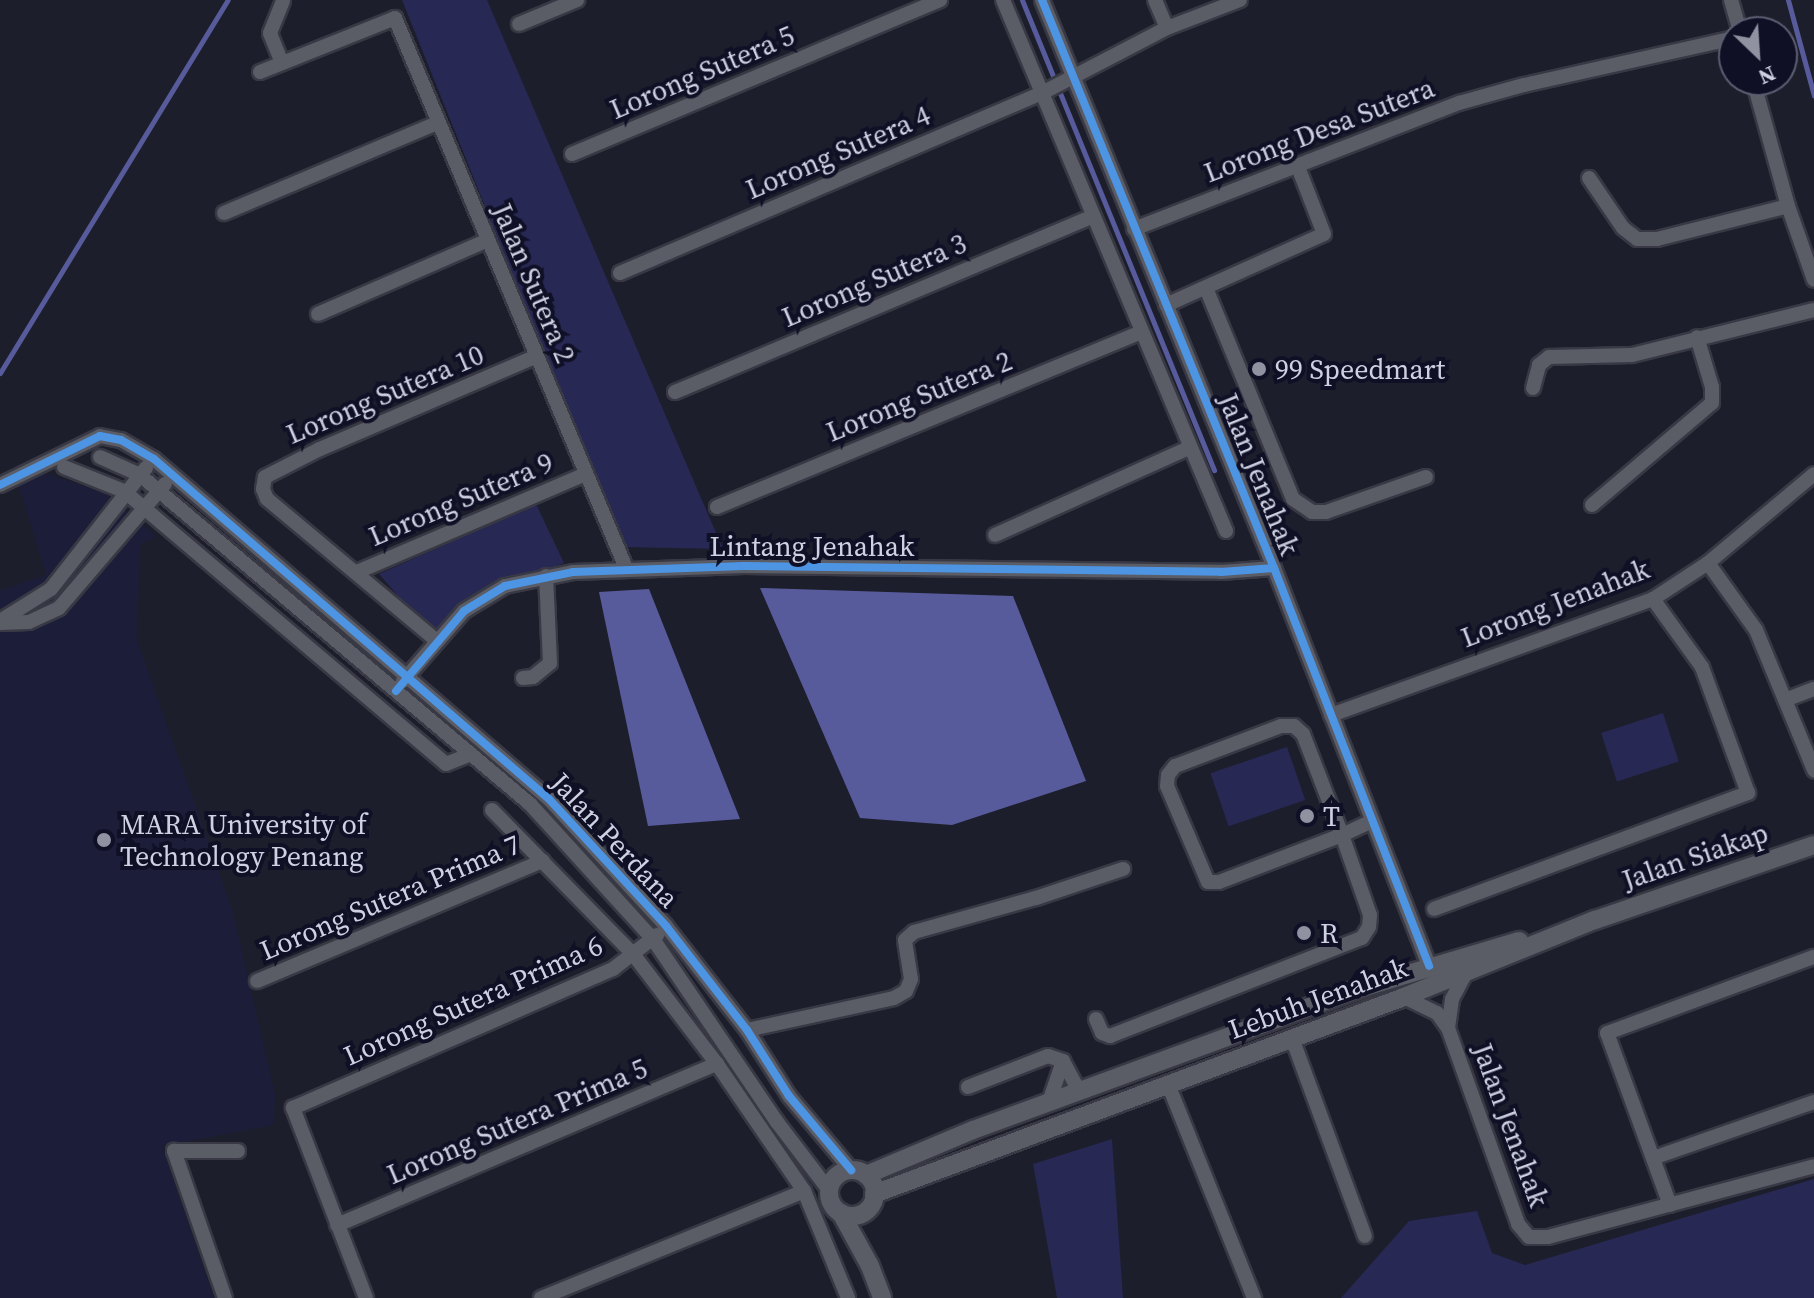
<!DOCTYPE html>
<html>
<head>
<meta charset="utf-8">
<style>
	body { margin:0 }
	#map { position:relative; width:1814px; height:1298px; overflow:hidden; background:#1d1e2b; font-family:"Source Serif 4",serif }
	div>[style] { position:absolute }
	.built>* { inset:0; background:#1c1e39 }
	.green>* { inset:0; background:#272853; transform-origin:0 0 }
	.water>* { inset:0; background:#575b9c }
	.stream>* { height:5px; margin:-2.5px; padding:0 2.5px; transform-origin:2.5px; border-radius:2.5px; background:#575b9c }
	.roads { filter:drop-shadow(2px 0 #383944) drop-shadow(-2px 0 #383944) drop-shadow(0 2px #383944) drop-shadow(0 -2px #383944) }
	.minor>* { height:14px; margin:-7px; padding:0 7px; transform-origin:7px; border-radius:7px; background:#5a5c66 }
	.tertiary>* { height:18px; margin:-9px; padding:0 9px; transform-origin:9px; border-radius:9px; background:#5a5c66 }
	.tertiary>.ring { margin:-9px; padding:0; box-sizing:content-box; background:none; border:18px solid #5a5c66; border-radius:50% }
	.cycleway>* { height:8px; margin:-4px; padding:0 4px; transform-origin:4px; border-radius:4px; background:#4d94e3 }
	.dots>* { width:22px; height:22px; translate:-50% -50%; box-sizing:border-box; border:4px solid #0f1026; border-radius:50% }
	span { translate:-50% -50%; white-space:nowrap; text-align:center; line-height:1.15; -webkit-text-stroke:8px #0f1026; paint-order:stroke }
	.street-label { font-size:28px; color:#ced1e1 }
	.poi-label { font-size:28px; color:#ced1e1 }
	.left { translate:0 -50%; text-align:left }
	.north { position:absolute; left:1718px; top:16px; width:80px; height:80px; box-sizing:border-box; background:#0f1026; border:2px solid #5b5d71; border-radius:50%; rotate:155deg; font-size:22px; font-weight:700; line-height:32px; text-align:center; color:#ced1e1 }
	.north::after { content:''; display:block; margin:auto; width:28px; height:36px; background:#9092a1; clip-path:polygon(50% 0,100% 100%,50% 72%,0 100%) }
</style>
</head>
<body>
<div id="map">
	<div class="built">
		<div style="clip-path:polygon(41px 472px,105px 493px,156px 536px,140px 545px,137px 640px,233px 912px,275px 1094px,274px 1125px,162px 1146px,214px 1298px,0 1298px,0 590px,46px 575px,18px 483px)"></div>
	</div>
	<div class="green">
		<div style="clip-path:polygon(402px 0,487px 0,723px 549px,622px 547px)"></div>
		<div style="clip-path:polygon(536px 504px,564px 563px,505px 586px,437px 641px,379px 574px)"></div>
		<div style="left:1663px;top:713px;width:51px;height:65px;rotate:72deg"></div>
		<div style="left:1287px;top:747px;width:56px;height:81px;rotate:71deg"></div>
		<div style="clip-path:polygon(1112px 1139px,1123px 1298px,1057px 1298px,1033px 1164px)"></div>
		<div style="clip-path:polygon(1814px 1179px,1814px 1298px,1341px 1298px,1409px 1221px,1477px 1211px,1492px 1253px,1525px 1265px)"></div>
	</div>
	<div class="water">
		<div style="clip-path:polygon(760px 588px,1013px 596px,1086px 781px,952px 825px,860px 818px)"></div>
		<div style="clip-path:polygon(649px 589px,740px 819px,648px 826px,599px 592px)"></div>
	</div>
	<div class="stream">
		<div style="left:1022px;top:0;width:508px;rotate:67.78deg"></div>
		<div style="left:1788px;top:0;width:99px;rotate:74.8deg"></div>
		<div style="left:0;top:373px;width:437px;rotate:-58.6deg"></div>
	</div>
	<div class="roads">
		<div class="minor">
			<div style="left:1003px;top:0;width:576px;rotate:67.22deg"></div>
			<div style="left:1042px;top:0;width:614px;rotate:67.78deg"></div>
			<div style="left:1274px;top:568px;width:427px;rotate:68.7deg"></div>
			<div style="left:1155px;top:0;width:30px;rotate:67deg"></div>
			<div style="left:1731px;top:0;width:33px;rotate:74deg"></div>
			<div style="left:519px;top:24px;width:63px;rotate:-22.5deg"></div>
			<div style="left:282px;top:63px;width:32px;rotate:-112deg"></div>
			<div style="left:270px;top:33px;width:35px;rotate:-68deg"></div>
			<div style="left:260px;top:72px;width:145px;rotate:-21.8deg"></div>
			<div style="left:395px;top:18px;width:597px;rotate:67.22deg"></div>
			<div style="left:1753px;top:80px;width:131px;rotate:74.5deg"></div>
			<div style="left:1788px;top:206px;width:78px;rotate:70.6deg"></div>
			<div style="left:572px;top:154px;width:399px;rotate:-22.7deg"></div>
			<div style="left:1589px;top:178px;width:60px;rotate:55.8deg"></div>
			<div style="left:1623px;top:228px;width:18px;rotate:38deg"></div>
			<div style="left:1637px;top:239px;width:20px"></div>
			<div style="left:1657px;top:239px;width:135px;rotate:-14.1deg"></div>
			<div style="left:224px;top:213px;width:233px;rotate:-22.9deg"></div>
			<div style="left:1134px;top:229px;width:349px;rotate:-21.2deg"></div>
			<div style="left:1459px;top:103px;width:67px;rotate:-15.5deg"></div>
			<div style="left:1524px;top:85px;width:215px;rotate:-12.6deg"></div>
			<div style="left:620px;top:273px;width:461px;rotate:-23.1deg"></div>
			<div style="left:1044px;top:92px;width:139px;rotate:-27.5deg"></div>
			<div style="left:1167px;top:28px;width:78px;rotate:-21deg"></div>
			<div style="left:1206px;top:288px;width:228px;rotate:67.6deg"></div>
			<div style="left:1293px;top:499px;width:23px;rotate:34deg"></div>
			<div style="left:1312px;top:512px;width:14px"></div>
			<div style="left:1326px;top:512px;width:106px;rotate:-19.3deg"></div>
			<div style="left:1166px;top:305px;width:173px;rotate:-24.2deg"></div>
			<div style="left:1324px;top:234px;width:72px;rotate:-111.2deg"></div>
			<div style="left:318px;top:314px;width:185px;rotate:-23.5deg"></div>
			<div style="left:1533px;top:388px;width:24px;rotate:-75deg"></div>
			<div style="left:1539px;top:365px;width:13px;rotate:-39deg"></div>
			<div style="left:1549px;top:357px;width:83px;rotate:-1.4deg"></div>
			<div style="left:1632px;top:355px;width:187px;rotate:-13.9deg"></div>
			<div style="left:675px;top:392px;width:454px;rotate:-22.8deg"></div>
			<div style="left:100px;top:457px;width:44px;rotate:24.2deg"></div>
			<div style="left:140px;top:475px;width:510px;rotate:40.15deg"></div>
			<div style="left:530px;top:804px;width:183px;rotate:47.7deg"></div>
			<div style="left:653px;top:939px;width:221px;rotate:55.9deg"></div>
			<div style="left:777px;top:1122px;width:86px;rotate:52.6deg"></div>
			<div style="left:64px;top:467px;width:65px;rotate:21.8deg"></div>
			<div style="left:124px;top:491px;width:422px;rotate:40.3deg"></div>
			<div style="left:446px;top:764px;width:27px;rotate:-22deg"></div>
			<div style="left:0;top:485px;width:111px;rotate:-26.1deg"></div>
			<div style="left:100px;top:436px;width:21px;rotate:11deg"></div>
			<div style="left:121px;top:440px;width:38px;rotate:30deg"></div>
			<div style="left:154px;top:459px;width:521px;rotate:40.72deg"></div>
			<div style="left:549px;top:799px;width:173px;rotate:47.3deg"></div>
			<div style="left:666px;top:926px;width:132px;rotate:52.1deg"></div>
			<div style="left:747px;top:1030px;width:78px;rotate:57.5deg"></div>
			<div style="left:789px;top:1096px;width:97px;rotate:50deg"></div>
			<div style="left:1592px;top:505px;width:157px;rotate:-40.4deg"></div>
			<div style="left:1712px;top:403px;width:16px;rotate:-90deg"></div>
			<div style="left:1712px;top:387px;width:52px;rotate:-106.7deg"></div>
			<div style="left:717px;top:507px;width:459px;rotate:-22.4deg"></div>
			<div style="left:995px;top:535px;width:213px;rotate:-24.2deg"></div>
			<div style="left:1708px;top:563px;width:82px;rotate:54.4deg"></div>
			<div style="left:1756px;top:630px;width:152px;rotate:67.5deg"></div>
			<div style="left:357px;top:572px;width:249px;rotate:-23.2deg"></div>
			<div style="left:0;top:621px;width:60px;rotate:-32.1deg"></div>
			<div style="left:51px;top:589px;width:154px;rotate:-51.9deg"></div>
			<div style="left:0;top:623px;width:29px;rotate:-2deg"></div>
			<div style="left:29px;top:622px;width:33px;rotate:-25deg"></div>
			<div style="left:59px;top:608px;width:163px;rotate:-49.5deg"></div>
			<div style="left:437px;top:641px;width:222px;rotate:-140.1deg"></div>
			<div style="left:267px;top:499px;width:11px;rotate:-112deg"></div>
			<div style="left:263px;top:489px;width:12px;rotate:-81deg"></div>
			<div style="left:265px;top:477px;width:62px;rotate:-27deg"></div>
			<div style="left:320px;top:449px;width:236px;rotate:-23.2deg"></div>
			<div style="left:523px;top:678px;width:10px;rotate:-6deg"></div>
			<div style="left:533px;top:677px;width:22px;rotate:-39deg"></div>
			<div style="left:550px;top:663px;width:87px;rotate:-92.6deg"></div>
			<div style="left:403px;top:681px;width:93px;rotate:-48.9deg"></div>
			<div style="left:464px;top:611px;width:48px;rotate:-31.4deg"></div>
			<div style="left:505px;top:586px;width:69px;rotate:-11.6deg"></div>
			<div style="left:573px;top:572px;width:171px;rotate:-2deg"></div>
			<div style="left:744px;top:566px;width:477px;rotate:0.7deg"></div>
			<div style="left:1221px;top:572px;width:53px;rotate:-4.3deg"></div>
			<div style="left:1785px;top:700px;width:31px;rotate:-21deg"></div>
			<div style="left:1331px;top:715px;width:342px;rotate:-19.8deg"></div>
			<div style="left:1653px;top:599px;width:66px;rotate:-33.2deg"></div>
			<div style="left:1708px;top:563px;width:138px;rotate:-40deg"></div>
			<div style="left:492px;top:810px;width:202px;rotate:45.6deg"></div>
			<div style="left:633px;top:954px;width:138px;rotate:52.6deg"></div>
			<div style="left:717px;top:1064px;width:154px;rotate:55.6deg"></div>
			<div style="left:804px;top:1191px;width:116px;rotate:67.6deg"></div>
			<div style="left:1434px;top:909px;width:335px;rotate:-20.3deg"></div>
			<div style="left:1748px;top:793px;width:134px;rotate:-110.1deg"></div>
			<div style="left:1702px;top:667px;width:84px;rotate:-125.8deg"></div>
			<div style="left:257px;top:981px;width:310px;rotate:-22.8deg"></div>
			<div style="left:1404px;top:997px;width:37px;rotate:26deg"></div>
			<div style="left:1437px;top:1013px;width:19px;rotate:54deg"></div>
			<div style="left:1448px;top:1028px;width:208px;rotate:70.3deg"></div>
			<div style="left:1518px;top:1224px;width:17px;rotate:50deg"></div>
			<div style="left:1529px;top:1237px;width:19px"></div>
			<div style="left:1548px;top:1237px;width:275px;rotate:-14.9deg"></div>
			<div style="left:1096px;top:1019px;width:15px;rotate:67deg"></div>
			<div style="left:1102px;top:1033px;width:9px;rotate:21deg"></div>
			<div style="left:1110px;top:1036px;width:270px;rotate:-21.3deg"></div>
			<div style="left:1362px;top:938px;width:13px;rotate:-58deg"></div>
			<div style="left:1369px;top:927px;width:12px;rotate:-85deg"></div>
			<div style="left:1370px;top:915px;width:85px;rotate:-109.3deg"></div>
			<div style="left:1342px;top:835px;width:108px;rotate:-111.1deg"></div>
			<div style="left:1303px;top:734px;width:12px;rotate:-138deg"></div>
			<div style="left:1294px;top:726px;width:13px;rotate:180deg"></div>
			<div style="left:1281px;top:726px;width:113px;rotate:159.3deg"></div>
			<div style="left:1175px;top:766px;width:11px;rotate:128deg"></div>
			<div style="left:1168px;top:775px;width:11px;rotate:95deg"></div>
			<div style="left:1167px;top:786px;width:104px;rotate:66.9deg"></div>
			<div style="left:1208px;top:882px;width:11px"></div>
			<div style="left:1219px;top:882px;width:132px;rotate:-20.9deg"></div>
			<div style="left:1342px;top:835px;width:33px;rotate:-25deg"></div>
			<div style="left:1448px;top:1028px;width:29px;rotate:-82deg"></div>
			<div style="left:1452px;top:999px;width:30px;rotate:-62deg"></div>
			<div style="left:747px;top:1030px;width:150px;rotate:-12.3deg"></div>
			<div style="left:894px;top:998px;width:14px;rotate:-30deg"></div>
			<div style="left:906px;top:991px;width:13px;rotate:-67deg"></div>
			<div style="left:911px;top:979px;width:39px;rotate:-99deg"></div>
			<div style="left:905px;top:940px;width:12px;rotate:-42deg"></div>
			<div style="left:914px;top:932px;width:127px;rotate:-15.6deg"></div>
			<div style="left:1036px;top:898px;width:92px;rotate:-18.4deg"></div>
			<div style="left:1292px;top:1038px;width:211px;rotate:69.8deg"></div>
			<div style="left:1168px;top:1084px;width:231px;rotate:68.1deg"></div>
			<div style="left:968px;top:1087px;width:86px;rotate:-21.2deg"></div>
			<div style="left:1048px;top:1056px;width:16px;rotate:18deg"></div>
			<div style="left:1063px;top:1061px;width:34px;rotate:62deg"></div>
			<div style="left:1049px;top:1102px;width:43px;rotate:-71.1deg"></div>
			<div style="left:1653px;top:1158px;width:170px;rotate:-19.2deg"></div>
			<div style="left:1670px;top:1205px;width:183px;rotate:-110.1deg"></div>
			<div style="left:1607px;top:1033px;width:221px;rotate:-20.2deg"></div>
			<div style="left:337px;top:1225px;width:413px;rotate:-23deg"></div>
			<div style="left:225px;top:1298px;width:156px;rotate:-109.1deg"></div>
			<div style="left:174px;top:1151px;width:64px"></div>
			<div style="left:366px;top:1298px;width:204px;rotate:-111deg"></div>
			<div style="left:293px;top:1108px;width:349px;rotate:-23.5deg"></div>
			<div style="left:613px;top:969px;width:56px;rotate:-37.7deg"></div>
			<div style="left:541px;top:1298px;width:284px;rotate:-22.1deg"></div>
		</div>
		<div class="tertiary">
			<div class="ring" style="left:829px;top:1170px;width:28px;height:28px"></div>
			<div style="left:866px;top:1175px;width:116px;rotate:-22.8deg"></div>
			<div style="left:973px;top:1130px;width:413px;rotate:-20.1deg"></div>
			<div style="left:1361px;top:988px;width:165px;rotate:-16.6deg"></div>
			<div style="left:874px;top:1194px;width:565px;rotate:-20.39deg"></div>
			<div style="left:1404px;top:997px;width:206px;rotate:-22deg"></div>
			<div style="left:1595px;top:920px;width:231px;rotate:-18.9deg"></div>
			<div style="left:841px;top:1213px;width:60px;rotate:61.3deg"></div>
			<div style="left:870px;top:1266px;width:34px;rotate:69deg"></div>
		</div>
	</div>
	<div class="cycleway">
		<div style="left:1042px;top:0;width:614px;rotate:67.78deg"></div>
		<div style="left:1274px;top:568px;width:427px;rotate:68.7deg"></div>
		<div style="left:0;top:485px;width:111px;rotate:-26.1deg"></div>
		<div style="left:100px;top:436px;width:21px;rotate:11deg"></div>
		<div style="left:121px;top:440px;width:38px;rotate:30deg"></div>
		<div style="left:154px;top:459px;width:521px;rotate:40.72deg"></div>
		<div style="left:549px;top:799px;width:173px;rotate:47.3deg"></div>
		<div style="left:666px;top:926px;width:132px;rotate:52.1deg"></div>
		<div style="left:747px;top:1030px;width:78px;rotate:57.5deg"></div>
		<div style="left:789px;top:1096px;width:97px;rotate:50deg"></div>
		<div style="left:396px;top:691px;width:105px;rotate:-49.6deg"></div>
		<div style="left:464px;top:611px;width:48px;rotate:-31.4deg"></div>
		<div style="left:505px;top:586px;width:69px;rotate:-11.6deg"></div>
		<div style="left:573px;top:572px;width:171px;rotate:-2deg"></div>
		<div style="left:744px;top:566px;width:477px;rotate:0.7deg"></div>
		<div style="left:1221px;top:572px;width:53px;rotate:-4.3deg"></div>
	</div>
	<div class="dots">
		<div style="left:1259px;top:369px;background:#9092a1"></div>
		<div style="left:1307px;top:816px;background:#9092a1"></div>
		<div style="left:104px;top:840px;background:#9092a1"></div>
		<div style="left:1304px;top:933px;background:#9092a1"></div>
	</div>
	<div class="street-label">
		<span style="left:702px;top:72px;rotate:-23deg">Lorong Sutera 5</span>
		<span style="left:1319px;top:130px;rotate:-21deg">Lorong Desa Sutera</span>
		<span style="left:838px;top:152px;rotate:-23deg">Lorong Sutera 4</span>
		<span style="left:874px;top:280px;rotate:-23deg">Lorong Sutera 3</span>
		<span style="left:534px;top:283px;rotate:67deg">Jalan Sutera 2</span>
		<span style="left:385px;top:394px;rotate:-23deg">Lorong Sutera 10</span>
		<span style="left:919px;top:396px;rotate:-22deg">Lorong Sutera 2</span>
		<span style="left:1259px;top:474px;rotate:68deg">Jalan Jenahak</span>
		<span style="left:461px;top:499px;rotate:-23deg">Lorong Sutera 9</span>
		<span style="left:812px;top:546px">Lintang Jenahak</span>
		<span style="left:1555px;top:603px;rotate:-21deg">Lorong Jenahak</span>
		<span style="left:615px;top:840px;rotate:47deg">Jalan Perdana</span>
		<span style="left:1695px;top:856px;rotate:-19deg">Jalan Siakap</span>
		<span style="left:390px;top:897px;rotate:-23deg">Lorong Sutera Prima 7</span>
		<span style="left:1318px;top:998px;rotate:-20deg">Lebuh Jenahak</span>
		<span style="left:473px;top:1000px;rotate:-24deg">Lorong Sutera Prima 6</span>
		<span style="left:517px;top:1121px;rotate:-23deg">Lorong Sutera Prima 5</span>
		<span style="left:1511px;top:1125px;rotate:70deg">Jalan Jenahak</span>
	</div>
	<div class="poi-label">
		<span class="left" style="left:1275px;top:369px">99 Speedmart</span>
		<span class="left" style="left:1323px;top:816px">T</span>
		<span class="left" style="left:120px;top:840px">MARA University of<br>Technology Penang</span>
		<span class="left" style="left:1320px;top:933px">R</span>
	</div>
	<div class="north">N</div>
</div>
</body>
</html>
